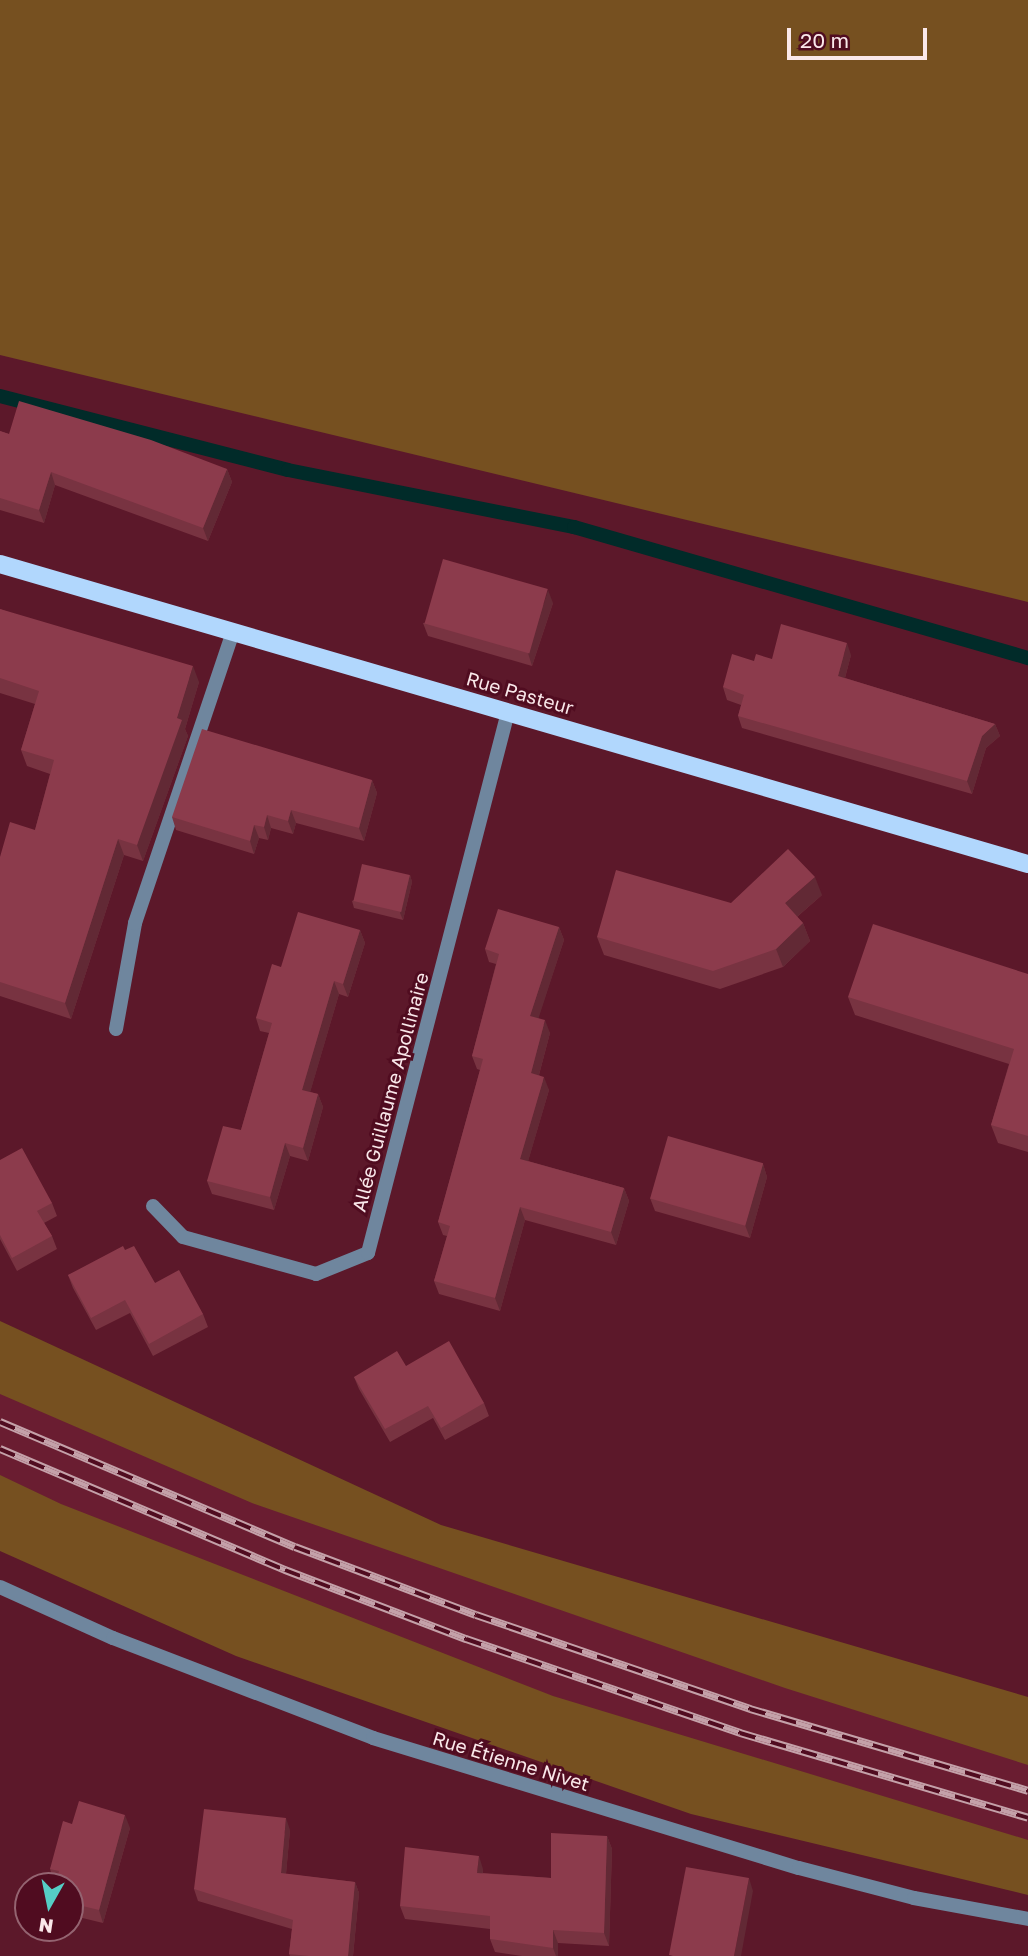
<!DOCTYPE html>
<html>
<head>
<meta charset="utf-8">
<style>
	body { margin:0 }
	#map { position:relative; width:1028px; height:1956px; overflow:hidden; background:#5c182a; font-family:"Golos Text",sans-serif }
	div>[style] { position:absolute }
	.built>* { inset:0; background:#6a1d31 }
	.green>* { inset:0; background:#765020 }
	.stream>* { height:14px; margin:-7px; padding:0 7px; transform-origin:7px; border-radius:7px; background:#012b29 }
	.service>* { height:14px; margin:-7px; padding:0 7px; transform-origin:7px; border-radius:7px; background:#6f869e }
	.minor>* { height:14px; margin:-7px; padding:0 7px; transform-origin:7px; border-radius:7px; background:#6f869e }
	.primary>* { height:18px; margin:-9px; padding:0 9px; transform-origin:9px; border-radius:9px; background:#b1d7fd }
	.rail>* { height:8px; margin-top:-4px; transform-origin:0; background:repeating-linear-gradient(90deg,#500c20 0 16px,#c4a1a9 0 32px); box-sizing:border-box; border-block:2px solid #c4a1a9 }
	.wall>* { inset:0; background:#783341 }
	.shaded-wall>* { inset:0; background:#622935 }
	.building>* { inset:0; background:#8c3b4c; transform-origin:0 0 }
	span { translate:-50% -50%; white-space:nowrap; text-align:center; line-height:1.15; -webkit-text-stroke:6px #500c20; paint-order:stroke }
	.street-label { font-size:19px; color:#fae8ea }
	.north { position:absolute; left:14px; top:1872px; width:70px; height:70px; box-sizing:border-box; background:#500c20; border:2px solid #946471; border-radius:50%; rotate:189deg; font-size:19px; font-weight:700; line-height:28px; text-align:center; color:#fae8ea }
	.north::after { content:''; display:block; margin:auto; width:24px; height:32px; background:#55cec5; clip-path:polygon(50% 0,100% 100%,50% 72%,0 100%) }
	.scale { position:absolute; left:787px; top:28px; width:140px; height:32px; box-sizing:border-box; border:4px solid #fae8ea; border-top:0; padding-left:9px; font-size:21px; line-height:24px; white-space:nowrap; color:#fae8ea; -webkit-text-stroke:5px #500c20; paint-order:stroke }
</style>
</head>
<body>
<div id="map">
	<div class="built">
		<div style="clip-path:polygon(0 1354px,429px 1547px,1028px 1731px,1028px 1864px,0 1501px)"></div>
	</div>
	<div class="green">
		<div style="clip-path:polygon(0 0,1028px 0,1028px 602px,0 355px)"></div>
		<div style="clip-path:polygon(0 1321px,441px 1525px,1028px 1697px,1028px 1765px,785px 1688px,252px 1503px,0 1394px)"></div>
		<div style="clip-path:polygon(0 1475px,61px 1504px,553px 1696px,1028px 1840px,1028px 1895px,691px 1814px,236px 1656px,0 1551px)"></div>
	</div>
	<div class="stream">
		<div style="left:0;top:396px;width:297px;rotate:14.4deg"></div>
		<div style="left:288px;top:470px;width:292px;rotate:11.3deg"></div>
		<div style="left:574px;top:527px;width:473px;rotate:16.1deg"></div>
	</div>
	<div class="service">
		<div style="left:116px;top:1029px;width:108px;rotate:-79.8deg"></div>
		<div style="left:135px;top:923px;width:307px;rotate:-71.4deg"></div>
	</div>
	<div class="minor">
		<div style="left:153px;top:1206px;width:43px;rotate:45.9deg"></div>
		<div style="left:183px;top:1237px;width:138px;rotate:15.5deg"></div>
		<div style="left:316px;top:1274px;width:56px;rotate:-22deg"></div>
		<div style="left:368px;top:1253px;width:559px;rotate:-75.49deg"></div>
		<div style="left:0;top:1587px;width:124px;rotate:24.3deg"></div>
		<div style="left:113px;top:1638px;width:279px;rotate:21deg"></div>
		<div style="left:373px;top:1738px;width:445px;rotate:17deg"></div>
		<div style="left:799px;top:1868px;width:119px;rotate:14.6deg"></div>
		<div style="left:914px;top:1898px;width:116px;rotate:10.4deg"></div>
	</div>
	<div class="primary">
		<div style="left:0;top:564px;width:1071px;rotate:16.27deg"></div>
	</div>
	<div class="rail">
		<div style="left:0;top:1422px;width:320px;rotate:23deg"></div>
		<div style="left:295px;top:1547px;width:193px;rotate:20.6deg"></div>
		<div style="left:476px;top:1615px;width:290px;rotate:18.9deg"></div>
		<div style="left:750px;top:1709px;width:290px;rotate:16.4deg"></div>
		<div style="left:0;top:1449px;width:310px;rotate:23deg"></div>
		<div style="left:285px;top:1570px;width:194px;rotate:20.9deg"></div>
		<div style="left:466px;top:1639px;width:290px;rotate:18.9deg"></div>
		<div style="left:740px;top:1733px;width:300px;rotate:16.4deg"></div>
	</div>
	<div class="wall">
		<div style="clip-path:polygon(0 431px,9px 434px,227px 469px,232px 482px,208px 541px,55px 485px,44px 523px,0 510px)"></div>
		<div style="clip-path:polygon(553px 603px,532px 666px,428px 636px,423px 623px)"></div>
		<div style="clip-path:polygon(0 609px,199px 682px,185px 729px,188px 736px,143px 861px,124px 855px,71px 1019px,0 996px,0 857px,35px 830px,50px 774px,27px 766px,21px 750px,35px 704px,0 693px)"></div>
		<div style="clip-path:polygon(851px 655px,845px 678px,995px 724px,1000px 736px,986px 748px,972px 794px,742px 728px,738px 716px,741px 705px,727px 700px,723px 687px,754px 661px,772px 659px)"></div>
		<div style="clip-path:polygon(372px 780px,377px 793px,364px 841px,296px 823px,293px 834px,271px 828px,268px 840px,259px 838px,254px 854px,176px 830px,172px 817px)"></div>
		<div style="clip-path:polygon(410px 875px,412px 882px,403px 920px,354px 908px,352px 901px)"></div>
		<div style="clip-path:polygon(822px 895px,797px 917px,803px 923px,810px 941px,783px 967px,720px 989px,604px 955px,597px 937px,731px 903px)"></div>
		<div style="clip-path:polygon(559px 927px,564px 940px,538px 1018px,550px 1033px,539px 1075px,549px 1090px,528px 1161px,624px 1188px,629px 1201px,616px 1245px,525px 1220px,500px 1311px,439px 1294px,434px 1281px,447px 1236px,443px 1235px,438px 1222px,480px 1070px,477px 1069px,472px 1056px,496px 964px,489px 962px,485px 949px)"></div>
		<div style="clip-path:polygon(360px 930px,365px 943px,348px 997px,339px 994px,310px 1092px,318px 1094px,323px 1107px,308px 1161px,290px 1156px,274px 1210px,212px 1194px,207px 1181px,241px 1130px,269px 1033px,260px 1031px,256px 1018px,281px 967px)"></div>
		<div style="clip-path:polygon(1028px 974px,1028px 1152px,998px 1143px,991px 1125px,1009px 1064px,855px 1015px,848px 997px)"></div>
		<div style="clip-path:polygon(0 1160px,52px 1203px,57px 1216px,44px 1223px,52px 1236px,57px 1249px,17px 1271px,0 1239px)"></div>
		<div style="clip-path:polygon(763px 1164px,767px 1177px,750px 1238px,655px 1211px,650px 1198px)"></div>
		<div style="clip-path:polygon(125px 1250px,155px 1283px,203px 1314px,208px 1327px,153px 1356px,130px 1313px,96px 1330px,73px 1288px,68px 1275px)"></div>
		<div style="clip-path:polygon(406px 1366px,484px 1403px,489px 1416px,445px 1440px,433px 1418px,390px 1442px,359px 1389px,354px 1377px)"></div>
		<div style="clip-path:polygon(72px 1824px,130px 1828px,103px 1923px,70px 1915px,70px 1886px,54px 1882px,50px 1869px)"></div>
		<div style="clip-path:polygon(290px 1830px,286px 1874px,355px 1882px,359px 1893px,353px 1956px,290px 1956px,289px 1954px,292px 1929px,198px 1901px,194px 1889px)"></div>
		<div style="clip-path:polygon(607px 1836px,612px 1849px,609px 1946px,558px 1943px,558px 1956px,522px 1956px,495px 1952px,490px 1939px,490px 1929px,405px 1919px,400px 1906px,483px 1869px,483px 1873px,551px 1878px)"></div>
	</div>
	<div class="shaded-wall">
		<div style="clip-path:polygon(227px 469px,232px 482px,208px 541px,203px 528px)"></div>
		<div style="clip-path:polygon(51px 472px,55px 485px,44px 523px,39px 510px)"></div>
		<div style="clip-path:polygon(548px 590px,553px 603px,532px 666px,528px 653px)"></div>
		<div style="clip-path:polygon(847px 643px,851px 655px,842px 689px,838px 676px)"></div>
		<div style="clip-path:polygon(193px 666px,199px 682px,185px 729px,188px 736px,143px 861px,137px 845px)"></div>
		<div style="clip-path:polygon(995px 724px,1000px 736px,986px 748px,972px 794px,967px 781px,982px 736px)"></div>
		<div style="clip-path:polygon(372px 780px,377px 793px,364px 841px,359px 828px)"></div>
		<div style="clip-path:polygon(291px 810px,296px 823px,293px 834px,288px 821px)"></div>
		<div style="clip-path:polygon(267px 815px,271px 828px,268px 840px,264px 827px)"></div>
		<div style="clip-path:polygon(254px 825px,259px 838px,254px 854px,250px 841px)"></div>
		<div style="clip-path:polygon(118px 839px,124px 855px,71px 1019px,65px 1003px)"></div>
		<div style="clip-path:polygon(410px 875px,412px 882px,403px 920px,400px 913px)"></div>
		<div style="clip-path:polygon(815px 877px,822px 895px,792px 921px,785px 903px)"></div>
		<div style="clip-path:polygon(803px 923px,810px 941px,783px 967px,776px 949px)"></div>
		<div style="clip-path:polygon(559px 927px,564px 940px,535px 1029px,530px 1016px)"></div>
		<div style="clip-path:polygon(360px 930px,365px 943px,348px 997px,343px 984px)"></div>
		<div style="clip-path:polygon(334px 981px,339px 994px,307px 1103px,302px 1090px)"></div>
		<div style="clip-path:polygon(545px 1020px,550px 1033px,536px 1086px,531px 1073px)"></div>
		<div style="clip-path:polygon(544px 1077px,549px 1090px,525px 1172px,520px 1159px)"></div>
		<div style="clip-path:polygon(318px 1094px,323px 1107px,308px 1161px,303px 1148px)"></div>
		<div style="clip-path:polygon(285px 1143px,290px 1156px,274px 1210px,270px 1197px)"></div>
		<div style="clip-path:polygon(763px 1164px,767px 1177px,750px 1238px,745px 1225px)"></div>
		<div style="clip-path:polygon(624px 1188px,629px 1201px,616px 1245px,611px 1232px)"></div>
		<div style="clip-path:polygon(520px 1207px,525px 1220px,500px 1311px,495px 1298px)"></div>
		<div style="clip-path:polygon(125px 1815px,130px 1828px,103px 1923px,99px 1910px)"></div>
		<div style="clip-path:polygon(286px 1818px,290px 1830px,285px 1885px,281px 1873px)"></div>
		<div style="clip-path:polygon(607px 1836px,612px 1849px,609px 1946px,604px 1933px)"></div>
		<div style="clip-path:polygon(479px 1856px,483px 1869px,482px 1885px,477px 1873px)"></div>
		<div style="clip-path:polygon(749px 1878px,753px 1891px,741px 1956px,734px 1956px)"></div>
		<div style="clip-path:polygon(355px 1882px,359px 1893px,353px 1956px,348px 1956px)"></div>
		<div style="clip-path:polygon(553px 1930px,558px 1943px,558px 1956px,556px 1956px,553px 1948px)"></div>
	</div>
	<div class="building">
		<div style="clip-path:polygon(19px 401px,151px 440px,227px 469px,203px 528px,51px 472px,39px 510px,0 498px,0 431px,9px 434px)"></div>
		<div style="left:443px;top:559px;width:109px;height:67px;rotate:16deg"></div>
		<div style="clip-path:polygon(0 609px,193px 666px,177px 718px,182px 720px,137px 845px,118px 839px,65px 1003px,0 982px,0 857px,10px 822px,35px 830px,54px 760px,21px 750px,39px 691px,0 678px)"></div>
		<div style="clip-path:polygon(781px 624px,847px 643px,838px 676px,995px 724px,982px 736px,967px 781px,738px 716px,744px 695px,723px 687px,732px 654px,754px 661px,756px 654px,772px 659px)"></div>
		<div style="clip-path:polygon(202px 729px,372px 780px,359px 828px,291px 810px,288px 821px,267px 815px,264px 827px,254px 825px,250px 841px,172px 817px)"></div>
		<div style="clip-path:polygon(788px 849px,815px 877px,785px 903px,803px 923px,776px 949px,713px 971px,597px 937px,616px 870px,731px 903px)"></div>
		<div style="left:362px;top:864px;width:49px;height:38px;rotate:13deg"></div>
		<div style="clip-path:polygon(498px 909px,559px 927px,530px 1016px,545px 1020px,531px 1073px,544px 1077px,520px 1159px,624px 1188px,611px 1232px,520px 1207px,495px 1298px,434px 1281px,450px 1226px,438px 1222px,483px 1059px,472px 1056px,499px 954px,485px 949px)"></div>
		<div style="clip-path:polygon(298px 912px,360px 930px,343px 984px,334px 981px,302px 1090px,318px 1094px,303px 1148px,285px 1143px,270px 1197px,207px 1181px,223px 1126px,241px 1130px,272px 1023px,256px 1018px,272px 964px,281px 967px)"></div>
		<div style="clip-path:polygon(873px 924px,1028px 974px,1028px 1136px,991px 1125px,1014px 1049px,848px 997px)"></div>
		<div style="left:668px;top:1136px;width:99px;height:65px;rotate:16deg"></div>
		<div style="clip-path:polygon(22px 1148px,52px 1203px,37px 1211px,52px 1236px,12px 1258px,0 1235px,0 1160px)"></div>
		<div style="clip-path:polygon(123px 1246px,125px 1250px,134px 1246px,155px 1283px,179px 1270px,203px 1314px,149px 1344px,125px 1300px,91px 1318px,68px 1275px)"></div>
		<div style="clip-path:polygon(449px 1341px,484px 1403px,441px 1428px,428px 1406px,385px 1429px,354px 1377px,397px 1351px,406px 1366px)"></div>
		<div style="clip-path:polygon(79px 1801px,125px 1815px,99px 1910px,70px 1903px,70px 1886px,55px 1886px,59px 1871px,50px 1869px,63px 1821px,72px 1824px)"></div>
		<div style="clip-path:polygon(204px 1809px,286px 1818px,281px 1873px,355px 1882px,348px 1956px,309px 1956px,289px 1954px,293px 1920px,194px 1889px)"></div>
		<div style="clip-path:polygon(551px 1833px,607px 1836px,604px 1933px,553px 1930px,553px 1948px,490px 1939px,490px 1916px,400px 1906px,405px 1847px,479px 1856px,477px 1873px,551px 1878px)"></div>
		<div style="clip-path:polygon(686px 1867px,749px 1878px,734px 1956px,673px 1956px,669px 1955px)"></div>
	</div>
	<div class="street-label">
		<span style="left:520px;top:693px;rotate:16deg">Rue Pasteur</span>
		<span style="left:390px;top:1092px;rotate:-75deg">Allée Guillaume Apollinaire</span>
		<span style="left:511px;top:1761px;rotate:17deg">Rue Étienne Nivet</span>
	</div>
	<div class="north">N</div>
	<div class="scale">20 m</div>
</div>
</body>
</html>
